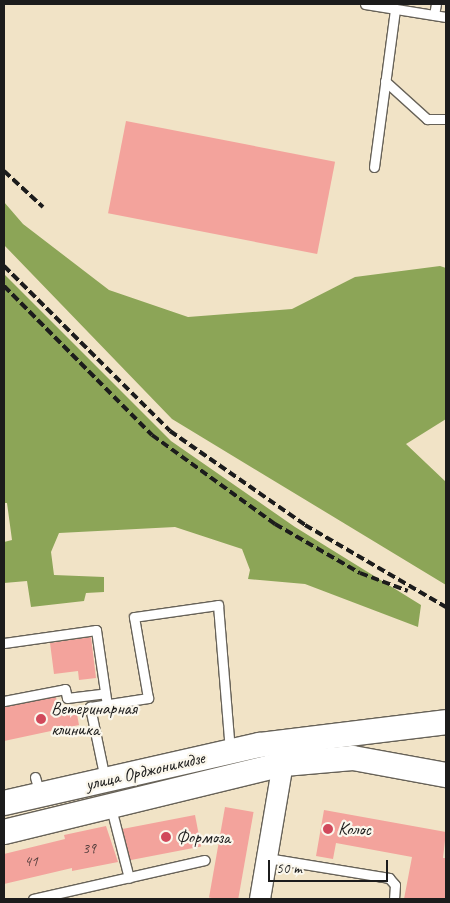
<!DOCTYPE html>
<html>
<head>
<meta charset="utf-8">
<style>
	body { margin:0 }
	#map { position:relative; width:450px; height:903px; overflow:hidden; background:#f1e3c6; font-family:Caveat,sans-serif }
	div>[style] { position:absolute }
	.forest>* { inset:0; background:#8ca557 }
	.building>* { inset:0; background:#f3a39c; transform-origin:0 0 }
	.roads { filter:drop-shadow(1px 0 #676258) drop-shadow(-1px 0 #676258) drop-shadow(0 1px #676258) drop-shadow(0 -1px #676258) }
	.service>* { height:9px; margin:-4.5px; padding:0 4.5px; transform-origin:4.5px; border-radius:4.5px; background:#fff }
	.tertiary>* { height:20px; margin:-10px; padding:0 10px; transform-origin:10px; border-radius:10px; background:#fff }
	.secondary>* { height:24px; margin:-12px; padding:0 12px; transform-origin:12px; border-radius:12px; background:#fff }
	.rail>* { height:4px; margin-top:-2px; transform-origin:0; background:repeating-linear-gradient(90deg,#1c1c1c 0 8px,transparent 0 12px) }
	.dots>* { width:14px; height:14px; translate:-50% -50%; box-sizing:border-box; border:2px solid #fbf7ec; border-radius:50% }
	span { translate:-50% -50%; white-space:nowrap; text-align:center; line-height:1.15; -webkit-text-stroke:4.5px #fbf7ec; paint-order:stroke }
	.number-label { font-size:15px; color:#523e3c }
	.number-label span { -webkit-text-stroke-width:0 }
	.poi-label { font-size:18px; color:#1c1c1c }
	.left { translate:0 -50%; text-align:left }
	.street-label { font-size:18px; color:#1c1c1c }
	.frame { position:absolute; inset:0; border:5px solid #1c1c1c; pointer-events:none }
	.scale { position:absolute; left:268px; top:860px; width:120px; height:22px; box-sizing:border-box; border:2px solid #1c1c1c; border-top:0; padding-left:6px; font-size:15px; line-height:18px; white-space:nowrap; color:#1c1c1c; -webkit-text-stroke:4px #fbf7ec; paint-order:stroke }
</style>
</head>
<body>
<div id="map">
	<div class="forest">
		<div style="clip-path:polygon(4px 202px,23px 224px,109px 290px,188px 317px,292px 309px,355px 277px,440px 266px,446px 268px,446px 419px,406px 444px,446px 482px,446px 585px,172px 419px,4px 245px)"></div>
		<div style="clip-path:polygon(4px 274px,171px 441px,295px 527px,421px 605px,418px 627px,305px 584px,248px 579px,250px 570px,242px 549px,175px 527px,59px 533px,51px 552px,54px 575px,104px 577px,104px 592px,86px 593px,84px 601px,31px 607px,27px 581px,4px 583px,4px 542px,12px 540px,7px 503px,4px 503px)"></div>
	</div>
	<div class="building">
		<div style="left:126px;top:121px;width:213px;height:94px;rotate:11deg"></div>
		<div style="clip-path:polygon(91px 637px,96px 678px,79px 680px,78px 671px,54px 674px,50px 643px)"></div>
		<div style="clip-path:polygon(56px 697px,59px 713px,76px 709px,79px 725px,4px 741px,4px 707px)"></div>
		<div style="left:225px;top:807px;width:29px;height:92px;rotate:10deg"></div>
		<div style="clip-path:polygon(324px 810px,446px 832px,443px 858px,446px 858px,445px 899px,404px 899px,412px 857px,336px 843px,333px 859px,316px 856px)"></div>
		<div style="left:195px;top:815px;width:32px;height:74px;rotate:79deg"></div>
		<div style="clip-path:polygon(106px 826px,118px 862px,72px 871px,72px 868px,4px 884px,4px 854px,65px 839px,64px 835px)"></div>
	</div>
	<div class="roads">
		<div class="service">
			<div style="left:365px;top:4px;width:82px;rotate:9.1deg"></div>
			<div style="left:434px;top:15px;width:11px;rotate:-80deg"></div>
			<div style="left:385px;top:81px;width:57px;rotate:42.1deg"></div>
			<div style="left:427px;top:119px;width:19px"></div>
			<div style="left:374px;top:167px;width:159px;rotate:-82.4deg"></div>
			<div style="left:4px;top:643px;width:93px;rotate:-8deg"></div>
			<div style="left:96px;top:630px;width:76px;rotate:81.7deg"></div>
			<div style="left:4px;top:701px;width:62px;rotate:-11.1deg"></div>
			<div style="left:65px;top:689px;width:9px;rotate:77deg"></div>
			<div style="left:67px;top:698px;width:38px;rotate:-7deg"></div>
			<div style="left:35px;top:777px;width:18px;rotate:74deg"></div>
			<div style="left:105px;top:779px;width:74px;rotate:-101.8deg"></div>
			<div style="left:90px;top:707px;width:59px;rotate:-8.8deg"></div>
			<div style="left:148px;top:698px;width:82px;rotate:-99.8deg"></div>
			<div style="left:134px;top:617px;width:85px;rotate:-8.1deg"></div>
			<div style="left:218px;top:605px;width:146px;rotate:85.3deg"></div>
			<div style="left:111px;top:808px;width:72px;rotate:75.6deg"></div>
			<div style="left:267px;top:858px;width:124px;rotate:9.3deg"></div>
			<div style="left:389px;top:878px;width:9px;rotate:49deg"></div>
			<div style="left:395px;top:885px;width:14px;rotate:94deg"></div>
			<div style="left:33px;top:899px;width:176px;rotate:-12.8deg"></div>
		</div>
		<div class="tertiary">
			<div style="left:260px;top:899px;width:150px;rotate:-80.4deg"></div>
		</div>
		<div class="secondary">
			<div style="left:4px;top:803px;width:262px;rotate:-12.8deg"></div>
			<div style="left:260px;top:745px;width:187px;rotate:-7deg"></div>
			<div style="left:4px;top:832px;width:288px;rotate:-13.7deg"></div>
			<div style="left:284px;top:764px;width:69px;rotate:-5deg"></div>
			<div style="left:353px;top:758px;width:95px;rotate:10.4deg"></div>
		</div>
	</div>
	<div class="rail">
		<div style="left:4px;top:171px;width:53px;rotate:42.7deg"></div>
		<div style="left:4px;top:266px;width:234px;rotate:44.8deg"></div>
		<div style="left:170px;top:431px;width:165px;rotate:34.8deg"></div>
		<div style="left:305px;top:525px;width:163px;rotate:30.2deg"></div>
		<div style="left:4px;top:286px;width:210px;rotate:45.2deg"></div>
		<div style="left:152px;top:435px;width:152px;rotate:35.9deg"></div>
		<div style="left:275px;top:524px;width:98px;rotate:30deg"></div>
		<div style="left:360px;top:573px;width:51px;rotate:20.6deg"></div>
	</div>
	<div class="dots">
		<div style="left:41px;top:719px;background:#d1495b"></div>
		<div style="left:328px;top:829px;background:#d1495b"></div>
		<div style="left:166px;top:837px;background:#d1495b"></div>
	</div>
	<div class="number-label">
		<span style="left:89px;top:849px">39</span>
		<span style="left:31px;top:862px">41</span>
	</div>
	<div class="poi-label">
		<span class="left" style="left:51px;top:719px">Ветеринарная<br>клиника</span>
		<span class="left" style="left:338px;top:829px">Колос</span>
		<span class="left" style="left:176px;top:837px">Формоза</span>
	</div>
	<div class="street-label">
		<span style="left:145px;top:771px;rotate:-13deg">улица Орджоникидзе</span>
	</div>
	<div class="frame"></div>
	<div class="scale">50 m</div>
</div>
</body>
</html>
